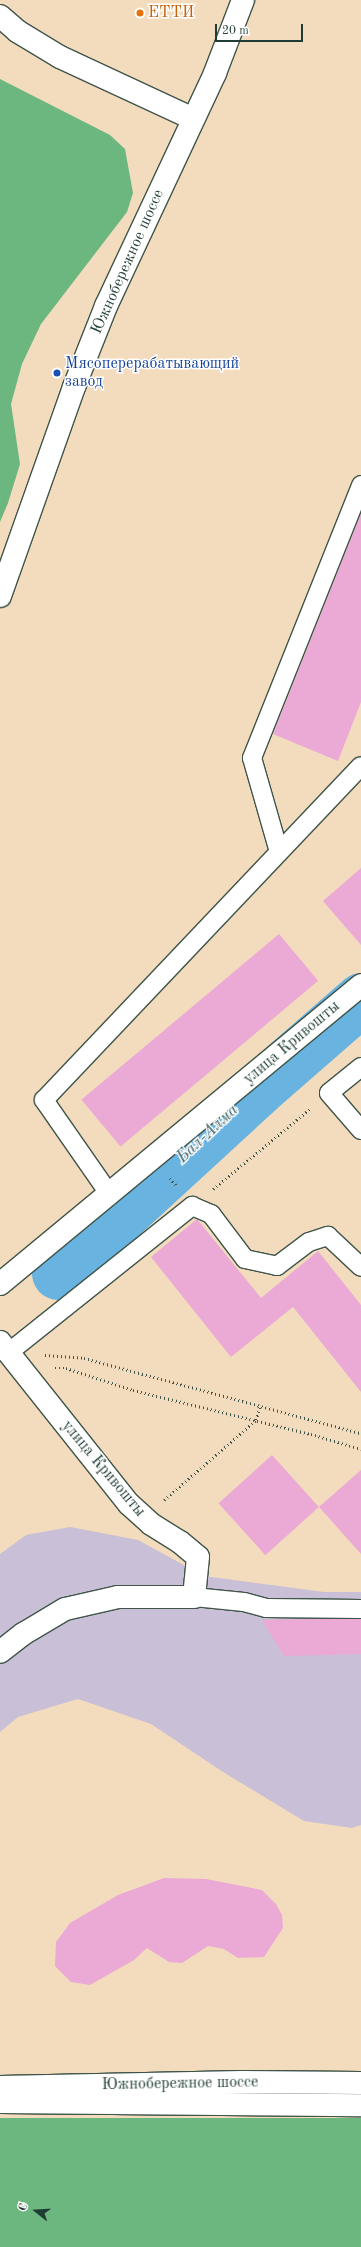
<!DOCTYPE html>
<html>
<head>
<meta charset="utf-8">
<style>
	body { margin:0 }
	#map { position:relative; width:361px; height:2247px; overflow:hidden; background:#f3dcbd; font-family:"Old Standard TT",serif }
	div>[style] { position:absolute }
	.industrial>* { inset:0; background:#c9bfd7 }
	.forest>* { inset:0; background:#6cb77f; transform-origin:0 0 }
	.river>* { height:53px; margin:-26.5px; padding:0 26.5px; transform-origin:26.5px; border-radius:26.5px; background:#69b3e1 }
	.building>* { inset:0; background:#eba9d5; transform-origin:0 0 }
	.path>* { height:2.5px; margin-top:-1.25px; transform-origin:0; background:repeating-linear-gradient(90deg,#3f5549 0 1px,transparent 0 4px) }
	.roads { filter:drop-shadow(1px 0 #3f5549) drop-shadow(-1px 0 #3f5549) drop-shadow(0 1px #3f5549) drop-shadow(0 -1px #3f5549) }
	.service>* { height:18px; margin:-9px; padding:0 9px; transform-origin:9px; border-radius:9px; background:#fff }
	.minor>* { height:22px; margin:-11px; padding:0 11px; transform-origin:11px; border-radius:11px; background:#fff }
	.trunk>* { height:22px; margin:-11px; padding:0 11px; transform-origin:11px; border-radius:11px; background:#fff }
	.dots>* { width:11px; height:11px; translate:-50% -50%; box-sizing:border-box; border:2px solid #fff; border-radius:50% }
	span { translate:-50% -50%; white-space:nowrap; text-align:center; line-height:1.15; -webkit-text-stroke:3px #fff; paint-order:stroke }
	.food-label { font-size:16px; color:#c56008 }
	.left { translate:0 -50%; text-align:left }
	.street-label { font-size:16px; color:#1f3d34 }
	.transit-label { font-size:16px; color:#164399 }
	.water-label { font-size:17px; color:#356068; font-style:italic }
	.north { position:absolute; left:16px; top:2191px; width:40px; height:40px; -webkit-text-stroke:3px #fff; paint-order:stroke; rotate:287deg; font-size:11px; font-weight:700; line-height:16px; text-align:center; color:#1f3d34 }
	.north::after { content:''; display:block; margin:auto; width:14px; height:18px; background:#1f3d34; clip-path:polygon(50% 0,100% 100%,50% 72%,0 100%) }
	.scale { position:absolute; left:215px; top:24px; width:88px; height:18px; box-sizing:border-box; border:2px solid #1f3d34; border-top:0; padding-left:5px; font-size:12px; line-height:14px; white-space:nowrap; color:#1f3d34; -webkit-text-stroke:3px #fff; paint-order:stroke }
</style>
</head>
<body>
<div id="map">
	<div class="industrial">
		<div style="clip-path:polygon(70px 1527px,138px 1540px,204px 1576px,324px 1592px,361px 1592px,361px 1825px,352px 1828px,304px 1821px,223px 1772px,151px 1724px,78px 1699px,18px 1717px,0 1732px,0 1554px,26px 1535px)"></div>
	</div>
	<div class="forest">
		<div style="clip-path:polygon(0 79px,110px 135px,125px 149px,133px 193px,127px 212px,41px 324px,22px 364px,11px 404px,20px 464px,8px 503px,0 522px)"></div>
		<div style="left:0;top:2118px;width:361px;height:129px"></div>
	</div>
	<div class="river">
		<div style="left:58px;top:1273px;width:272px;rotate:-42.6deg"></div>
		<div style="left:258px;top:1089px;width:137px;rotate:-41.1deg"></div>
	</div>
	<div class="building">
		<div style="clip-path:polygon(361px 513px,361px 702px,338px 761px,273px 734px)"></div>
		<div style="clip-path:polygon(361px 868px,361px 945px,323px 901px)"></div>
		<div style="left:279px;top:934px;width:61px;height:258px;rotate:50deg"></div>
		<div style="clip-path:polygon(197px 1219px,261px 1298px,318px 1251px,361px 1305px,361px 1392px,293px 1307px,231px 1357px,151px 1257px)"></div>
		<div style="left:272px;top:1455px;width:70px;height:72px;rotate:48deg"></div>
		<div style="clip-path:polygon(361px 1470px,361px 1554px,319px 1507px)"></div>
		<div style="clip-path:polygon(315px 1619px,361px 1619px,361px 1654px,284px 1656px,262px 1620px)"></div>
		<div style="clip-path:polygon(164px 1878px,206px 1879px,262px 1890px,276px 1904px,282px 1915px,283px 1928px,264px 1957px,238px 1958px,224px 1949px,208px 1946px,182px 1963px,169px 1962px,147px 1948px,134px 1960px,90px 1985px,71px 1982px,55px 1966px,56px 1942px,70px 1923px,118px 1895px)"></div>
	</div>
	<div class="path">
		<div style="left:170px;top:1178px;width:11px;rotate:49deg"></div>
		<div style="left:213px;top:1189px;width:127px;rotate:-39.6deg"></div>
		<div style="left:45px;top:1355px;width:39px;rotate:4deg"></div>
		<div style="left:84px;top:1358px;width:287px;rotate:15.2deg"></div>
		<div style="left:55px;top:1368px;width:11px"></div>
		<div style="left:66px;top:1368px;width:71px;rotate:18.2deg"></div>
		<div style="left:133px;top:1390px;width:183px;rotate:13.9deg"></div>
		<div style="left:311px;top:1434px;width:52px;rotate:16.7deg"></div>
		<div style="left:164px;top:1500px;width:122px;rotate:-41deg"></div>
		<div style="left:256px;top:1420px;width:16px;rotate:-75deg"></div>
	</div>
	<div class="roads">
		<div class="service">
			<div style="left:279px;top:852px;width:98px;rotate:-106deg"></div>
			<div style="left:252px;top:758px;width:294px;rotate:-68.2deg"></div>
			<div style="left:361px;top:1067px;width:41px;rotate:140.9deg"></div>
			<div style="left:329px;top:1093px;width:49px;rotate:49.1deg"></div>
			<div style="left:110px;top:1195px;width:116px;rotate:-124.8deg"></div>
			<div style="left:44px;top:1100px;width:460px;rotate:-46.5deg"></div>
			<div style="left:8px;top:1353px;width:236px;rotate:-38.6deg"></div>
			<div style="left:192px;top:1206px;width:21px;rotate:23deg"></div>
			<div style="left:211px;top:1214px;width:56px;rotate:52.9deg"></div>
			<div style="left:245px;top:1259px;width:33px;rotate:12deg"></div>
			<div style="left:277px;top:1266px;width:40px;rotate:-37deg"></div>
			<div style="left:309px;top:1242px;width:20px;rotate:-18deg"></div>
			<div style="left:328px;top:1236px;width:45px;rotate:43.2deg"></div>
			<div style="left:194px;top:1597px;width:50px;rotate:5.7deg"></div>
			<div style="left:244px;top:1602px;width:23px;rotate:15deg"></div>
			<div style="left:266px;top:1608px;width:95px;rotate:0.6deg"></div>
		</div>
		<div class="minor">
			<div style="left:0;top:16px;width:23px;rotate:41deg"></div>
			<div style="left:17px;top:31px;width:50px;rotate:31.2deg"></div>
			<div style="left:60px;top:57px;width:138px;rotate:24.9deg"></div>
			<div style="left:0;top:1284px;width:469px;rotate:-39.6deg"></div>
			<div style="left:0;top:1342px;width:207px;rotate:51.5deg"></div>
			<div style="left:129px;top:1504px;width:30px;rotate:42deg"></div>
			<div style="left:151px;top:1524px;width:34px;rotate:32deg"></div>
			<div style="left:180px;top:1542px;width:23px;rotate:40deg"></div>
			<div style="left:198px;top:1557px;width:40px;rotate:95.7deg"></div>
			<div style="left:194px;top:1597px;width:76px;rotate:180deg"></div>
			<div style="left:118px;top:1597px;width:54px;rotate:167.2deg"></div>
			<div style="left:65px;top:1609px;width:49px;rotate:149.2deg"></div>
			<div style="left:23px;top:1634px;width:29px;rotate:142deg"></div>
		</div>
		<div class="trunk">
			<div style="left:0;top:596px;width:222px;rotate:-70.5deg"></div>
			<div style="left:74px;top:387px;width:87px;rotate:-68.4deg"></div>
			<div style="left:106px;top:306px;width:257px;rotate:-64.9deg"></div>
			<div style="left:215px;top:73px;width:78px;rotate:-69deg"></div>
			<div style="left:0;top:2087px;width:242px;rotate:-1.2deg"></div>
			<div style="left:242px;top:2082px;width:119px;rotate:0.5deg"></div>
			<div style="left:0;top:2102px;width:361px;rotate:0.5deg"></div>
		</div>
	</div>
	<div class="dots">
		<div style="left:140px;top:13px;background:#e8710a"></div>
		<div style="left:57px;top:373px;background:#1a4fb4"></div>
	</div>
	<div class="food-label">
		<span class="left" style="left:148px;top:13px">ЕТТИ</span>
	</div>
	<div class="street-label">
		<span style="left:128px;top:262px;rotate:-66deg">Южнобережное шоссе</span>
		<span style="left:292px;top:1043px;rotate:-40deg">улица Кривошты</span>
		<span style="left:103px;top:1469px;rotate:50deg">улица Кривошты</span>
		<span style="left:180px;top:2084px;rotate:-1deg">Южнобережное шоссе</span>
	</div>
	<div class="transit-label">
		<span class="left" style="left:65px;top:373px">Мясоперерабатывающий<br>завод</span>
	</div>
	<div class="water-label">
		<span style="left:208px;top:1134px;rotate:-43deg">Бал-Алма</span>
	</div>
	<div class="north">С</div>
	<div class="scale">20 m</div>
</div>
</body>
</html>
